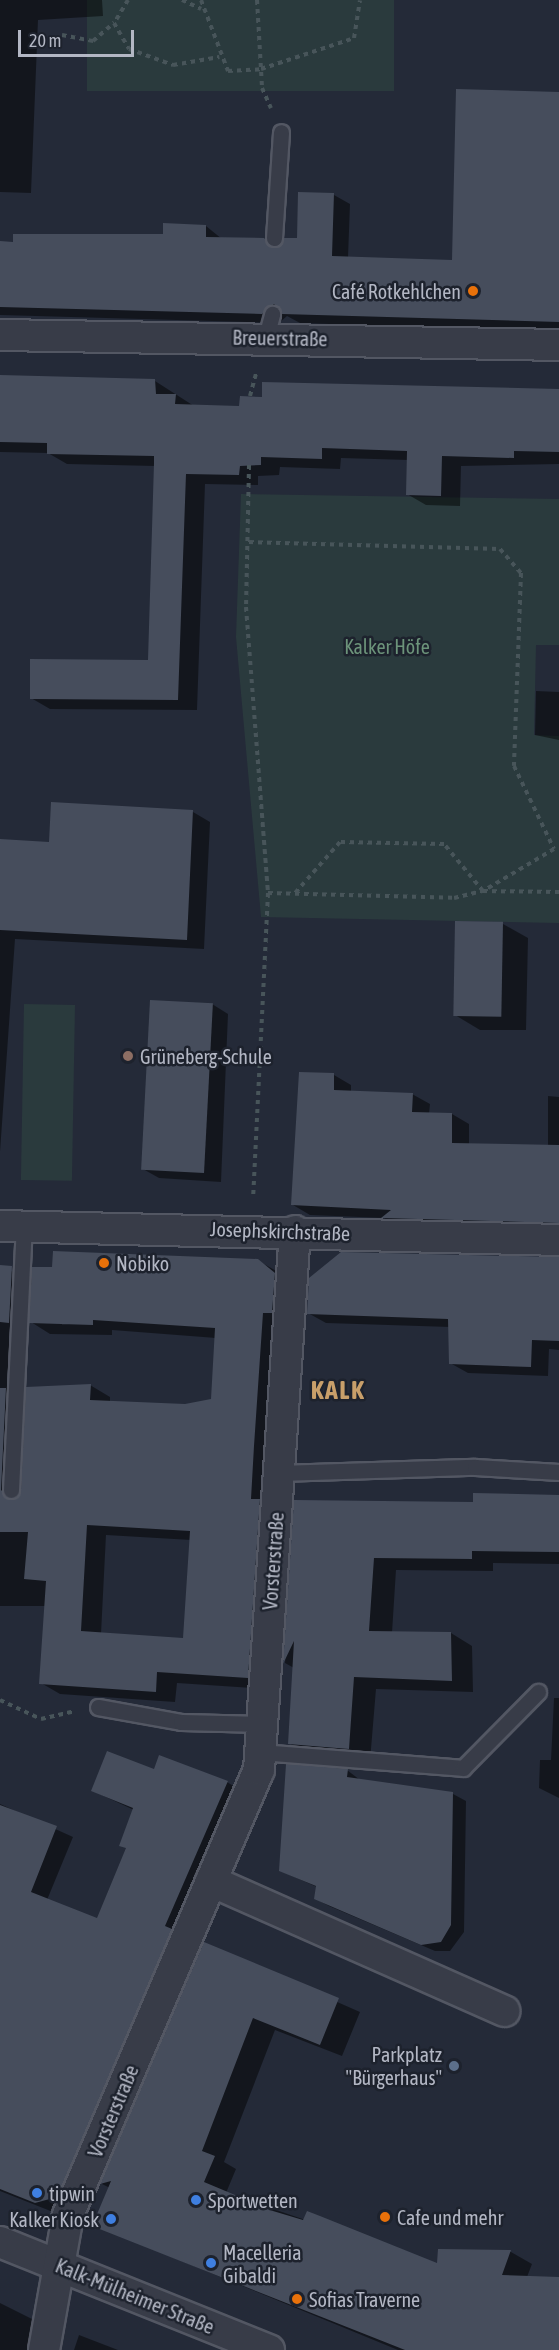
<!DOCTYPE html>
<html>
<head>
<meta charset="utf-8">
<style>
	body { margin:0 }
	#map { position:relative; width:559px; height:2350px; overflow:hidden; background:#242a38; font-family:"Asap Condensed",sans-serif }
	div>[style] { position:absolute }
	.green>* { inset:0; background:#2a3a3d; transform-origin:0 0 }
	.shadow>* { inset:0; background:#0007 }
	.building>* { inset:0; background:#464d5c; transform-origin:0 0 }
	.path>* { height:4px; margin-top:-2px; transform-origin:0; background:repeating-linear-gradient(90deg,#48555a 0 4.5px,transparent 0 9px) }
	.roads { filter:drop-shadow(2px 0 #535763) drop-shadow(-2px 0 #535763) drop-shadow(0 2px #535763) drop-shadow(0 -2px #535763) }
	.service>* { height:15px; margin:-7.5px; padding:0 7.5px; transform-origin:7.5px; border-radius:7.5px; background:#383c48 }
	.minor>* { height:30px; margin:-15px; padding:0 15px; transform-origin:15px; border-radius:15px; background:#383c48 }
	.dots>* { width:16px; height:16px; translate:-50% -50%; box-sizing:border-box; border:3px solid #1d222d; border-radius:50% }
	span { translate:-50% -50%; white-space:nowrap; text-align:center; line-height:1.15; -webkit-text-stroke:5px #1d222d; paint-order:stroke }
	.poi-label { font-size:20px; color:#b3b7c4 }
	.right { translate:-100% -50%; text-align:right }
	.left { translate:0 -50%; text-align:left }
	.street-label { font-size:20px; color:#b3b7c4 }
	.park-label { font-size:20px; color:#6c937a }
	.district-label { font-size:26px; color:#c89f6a; font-weight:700; letter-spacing:1.5px }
	.scale { position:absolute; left:18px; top:30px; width:116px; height:27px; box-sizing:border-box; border:3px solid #b3b7c4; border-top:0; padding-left:8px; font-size:18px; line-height:21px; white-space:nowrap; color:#b3b7c4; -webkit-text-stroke:4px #1d222d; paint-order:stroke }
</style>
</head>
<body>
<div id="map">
	<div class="green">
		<div style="left:87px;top:0;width:307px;height:91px"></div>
		<div style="clip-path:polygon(241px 494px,559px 499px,559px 645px,536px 645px,534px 735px,559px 736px,559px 923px,261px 917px,236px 637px)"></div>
		<div style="left:24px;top:1004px;width:51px;height:176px;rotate:1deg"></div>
	</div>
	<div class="shadow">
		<div style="clip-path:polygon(0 0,102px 0,103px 16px,38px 20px,31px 193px,0 192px)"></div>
		<div style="clip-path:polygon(559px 94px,559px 332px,300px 323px,287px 316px,279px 323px,0 315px,0 243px,164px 236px,206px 226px,222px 239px,264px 239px,277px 247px,298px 240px,334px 195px,350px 204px,348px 258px,453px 262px)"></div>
		<div style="clip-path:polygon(0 377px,155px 381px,194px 406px,241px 408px,263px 398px,559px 391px,559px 464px,461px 466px,460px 506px,426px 505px,407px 494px,408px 460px,341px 458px,340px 469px,280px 467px,279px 475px,258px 476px,258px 485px,205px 484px,197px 710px,50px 709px,31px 698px,150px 662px,155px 466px,67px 464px,48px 453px,0 452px)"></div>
		<div style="clip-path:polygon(536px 691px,559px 692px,559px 740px,535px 735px)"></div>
		<div style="clip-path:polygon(52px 803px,193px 812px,210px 822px,204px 949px,15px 939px,0 1152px,0 841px,50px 843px)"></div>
		<div style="clip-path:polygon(503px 924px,528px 938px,526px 1030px,480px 1030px,455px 1015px)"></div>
		<div style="clip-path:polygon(212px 1004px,228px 1014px,221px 1182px,159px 1178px,143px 1169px)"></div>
		<div style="clip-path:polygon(334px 1075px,351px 1085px,351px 1092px,412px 1094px,430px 1104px,429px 1114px,452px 1114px,469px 1124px,469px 1145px,548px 1146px,548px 1096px,559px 1097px,559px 1231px,400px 1227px,384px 1218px,310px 1215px,293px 1205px)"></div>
		<div style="clip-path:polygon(559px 1259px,559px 1350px,549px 1349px,548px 1376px,468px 1373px,450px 1363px,450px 1327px,326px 1323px,308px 1313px)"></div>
		<div style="clip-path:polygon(evenodd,257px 1260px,278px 1272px,267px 1689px,177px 1683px,175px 1702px,60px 1694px,41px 1683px,46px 1606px,0 1606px,0 1267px,33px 1279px,257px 1260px,28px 1313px,31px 1322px,50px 1334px,112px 1335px,112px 1330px,216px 1338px,212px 1400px,185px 1405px,110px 1402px,110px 1397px,90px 1385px,27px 1401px,20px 1398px,28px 1313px,257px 1260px,106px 1535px,191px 1540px,184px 1640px,101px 1634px,106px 1535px)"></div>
		<div style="clip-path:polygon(559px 1496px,559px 1564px,493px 1563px,493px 1571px,396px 1570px,392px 1633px,451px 1633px,472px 1646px,473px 1692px,376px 1689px,370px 1761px,311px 1756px,289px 1743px,294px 1668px,285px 1663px,296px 1501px,474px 1504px)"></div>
		<div style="clip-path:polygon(554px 1698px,559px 1698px,559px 1798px,539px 1788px,540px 1760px,551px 1760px)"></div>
		<div style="clip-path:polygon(347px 1770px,360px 1780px,453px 1794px,466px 1801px,464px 1932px,450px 1951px,435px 1951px,329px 1906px,316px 1899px,317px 1887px,281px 1871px)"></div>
		<div style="clip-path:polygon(154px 1771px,227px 1782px,243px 1792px,74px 2206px,53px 2212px,0 2191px,0 1804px,73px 1837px,47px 1900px,98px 1920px,128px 1849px,134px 1810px,93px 1791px)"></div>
		<div style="clip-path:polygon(205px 1944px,360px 2012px,342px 2056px,275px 2030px,224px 2162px,236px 2169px,226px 2193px,438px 2265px,439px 2250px,511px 2252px,532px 2264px,527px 2277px,559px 2278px,559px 2350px,398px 2350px,94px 2225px,110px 2188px,102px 2184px)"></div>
		<div style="clip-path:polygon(0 2303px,40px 2323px,34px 2350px,0 2350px)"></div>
		<div style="clip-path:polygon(79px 2335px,118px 2350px,74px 2350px)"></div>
	</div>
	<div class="building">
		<div style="clip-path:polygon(456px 89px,559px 92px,559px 322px,282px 314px,274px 304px,262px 314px,0 307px,0 241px,13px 242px,13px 234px,163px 234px,163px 223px,206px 225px,206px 237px,264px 238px,274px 248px,284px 238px,297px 238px,298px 192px,334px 193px,332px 256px,452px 260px)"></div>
		<div style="clip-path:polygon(0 375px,155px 379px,156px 394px,176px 394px,175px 404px,239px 406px,240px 396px,262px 397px,262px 382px,559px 389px,559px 452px,514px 451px,514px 458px,442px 456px,441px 496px,406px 495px,407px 451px,322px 448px,322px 459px,261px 457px,261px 465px,240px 466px,239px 475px,186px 474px,178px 700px,30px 699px,30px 659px,148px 660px,154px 463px,154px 456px,47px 454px,47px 443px,0 442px)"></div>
		<div style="clip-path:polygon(51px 802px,193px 810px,187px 940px,0 930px,0 839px,49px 842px)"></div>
		<div style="left:455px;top:921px;width:48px;height:95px;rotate:1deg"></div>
		<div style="left:150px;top:1000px;width:63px;height:170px;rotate:3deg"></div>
		<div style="clip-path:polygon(299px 1072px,334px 1073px,334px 1090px,413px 1093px,412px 1112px,452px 1113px,452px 1143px,559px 1145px,559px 1223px,381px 1218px,391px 1210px,291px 1205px)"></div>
		<div style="clip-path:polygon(evenodd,53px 1251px,258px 1259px,275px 1273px,272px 1313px,263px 1313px,254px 1446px,251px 1499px,260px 1499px,248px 1678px,157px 1672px,156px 1692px,39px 1684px,46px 1581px,24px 1579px,28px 1532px,0 1532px,0 1388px,6px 1388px,1px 1490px,11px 1500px,21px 1490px,26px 1387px,91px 1384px,90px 1400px,185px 1404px,211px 1399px,215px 1328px,93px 1320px,93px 1325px,29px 1323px,32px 1267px,52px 1267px,53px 1251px,87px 1525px,190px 1531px,183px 1638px,81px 1631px,87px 1525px)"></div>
		<div style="clip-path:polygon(341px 1252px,559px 1257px,559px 1341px,532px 1340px,531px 1367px,449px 1364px,448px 1319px,307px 1314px,309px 1278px)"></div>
		<div style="clip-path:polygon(0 1265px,12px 1266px,9px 1323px,0 1322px)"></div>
		<div style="clip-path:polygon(473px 1493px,559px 1495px,559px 1552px,472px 1551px,472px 1559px,374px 1558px,369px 1631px,451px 1632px,452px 1681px,354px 1677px,349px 1749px,288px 1744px,294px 1641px,283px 1664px,294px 1500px,473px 1502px)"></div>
		<div style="clip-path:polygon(107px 1751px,154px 1769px,159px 1755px,228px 1781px,165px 1926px,172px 1929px,57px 2197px,35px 2203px,0 2189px,0 1805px,57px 1826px,31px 1892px,97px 1918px,126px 1848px,119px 1846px,133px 1808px,91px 1791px)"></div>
		<div style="clip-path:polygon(286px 1764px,348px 1769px,347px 1777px,453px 1792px,451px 1925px,441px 1942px,421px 1945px,314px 1899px,316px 1886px,279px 1871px)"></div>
		<div style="clip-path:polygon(204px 1942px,339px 1998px,320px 2045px,253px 2018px,202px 2151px,215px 2156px,204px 2182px,273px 2211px,303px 2220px,307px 2211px,320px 2216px,437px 2263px,438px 2249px,511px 2250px,502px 2275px,559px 2277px,559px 2350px,405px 2350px,92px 2226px,111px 2181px,100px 2184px)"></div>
	</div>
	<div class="path">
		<div style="left:128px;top:0;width:27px;rotate:121deg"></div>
		<div style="left:114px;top:23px;width:30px;rotate:60deg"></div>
		<div style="left:129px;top:49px;width:47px;rotate:20deg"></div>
		<div style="left:173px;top:65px;width:47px;rotate:-9.9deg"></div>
		<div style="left:182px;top:0;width:21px;rotate:25deg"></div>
		<div style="left:201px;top:0;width:76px;rotate:69.2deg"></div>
		<div style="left:228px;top:71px;width:33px;rotate:-3deg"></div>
		<div style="left:261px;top:69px;width:98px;rotate:-18.4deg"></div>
		<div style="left:354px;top:38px;width:38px;rotate:-81deg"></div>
		<div style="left:257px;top:0;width:88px;rotate:86.7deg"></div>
		<div style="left:262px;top:88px;width:22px;rotate:66deg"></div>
		<div style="left:62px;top:35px;width:32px;rotate:11deg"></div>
		<div style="left:93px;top:41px;width:28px;rotate:-41deg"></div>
		<div style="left:250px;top:396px;width:23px;rotate:-75deg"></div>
		<div style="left:249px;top:465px;width:142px;rotate:91.2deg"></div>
		<div style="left:246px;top:607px;width:287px;rotate:85.6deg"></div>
		<div style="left:268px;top:893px;width:306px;rotate:92.8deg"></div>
		<div style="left:249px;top:542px;width:251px;rotate:1.6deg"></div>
		<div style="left:500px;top:549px;width:32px;rotate:49deg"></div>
		<div style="left:521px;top:573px;width:193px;rotate:92.1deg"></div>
		<div style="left:514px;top:766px;width:92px;rotate:64.3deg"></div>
		<div style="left:554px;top:849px;width:82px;rotate:149.4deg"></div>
		<div style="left:483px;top:891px;width:61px;rotate:-129.7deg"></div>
		<div style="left:444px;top:844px;width:104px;rotate:-178.9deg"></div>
		<div style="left:340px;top:842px;width:68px;rotate:131.4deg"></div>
		<div style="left:268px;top:893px;width:186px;rotate:1.5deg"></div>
		<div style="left:454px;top:898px;width:30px;rotate:-14deg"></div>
		<div style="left:483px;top:891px;width:76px;rotate:0.8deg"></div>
		<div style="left:0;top:1700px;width:45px;rotate:24.9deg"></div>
		<div style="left:41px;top:1719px;width:32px;rotate:-13deg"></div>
	</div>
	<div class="roads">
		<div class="service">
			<div style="left:274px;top:238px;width:106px;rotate:-86.2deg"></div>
			<div style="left:266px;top:337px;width:24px;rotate:-75deg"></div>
			<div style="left:279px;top:1473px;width:196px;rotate:-1.8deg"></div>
			<div style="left:475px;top:1467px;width:84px;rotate:3.4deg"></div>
			<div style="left:11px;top:1490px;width:264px;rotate:-87.2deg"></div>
			<div style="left:98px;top:1707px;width:84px;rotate:10.2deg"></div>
			<div style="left:181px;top:1722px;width:82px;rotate:1.4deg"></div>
			<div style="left:261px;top:1752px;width:203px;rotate:4.5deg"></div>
			<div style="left:463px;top:1768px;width:107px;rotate:-45.4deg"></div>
		</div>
		<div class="minor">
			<div style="left:0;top:335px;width:559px;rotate:1.02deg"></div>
			<div style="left:0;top:1226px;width:559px;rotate:1.43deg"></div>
			<div style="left:211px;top:1881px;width:321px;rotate:23.9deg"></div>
			<div style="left:0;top:2242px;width:290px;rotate:21.9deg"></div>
			<div style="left:44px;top:2350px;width:137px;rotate:-79.9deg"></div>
			<div style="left:68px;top:2215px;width:484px;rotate:-66.8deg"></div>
			<div style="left:259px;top:1770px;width:540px;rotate:-86.18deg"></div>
		</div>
	</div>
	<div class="dots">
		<div style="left:473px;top:291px;background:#e8710a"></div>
		<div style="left:128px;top:1056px;background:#8d6e63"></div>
		<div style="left:104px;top:1263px;background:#e8710a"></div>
		<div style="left:454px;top:2066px;background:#5c6f8a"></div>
		<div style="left:37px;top:2193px;background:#3f7fe0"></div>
		<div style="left:196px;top:2200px;background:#3f7fe0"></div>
		<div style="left:385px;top:2217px;background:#e8710a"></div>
		<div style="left:111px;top:2219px;background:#3f7fe0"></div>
		<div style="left:211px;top:2263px;background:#3f7fe0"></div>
		<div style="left:297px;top:2299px;background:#e8710a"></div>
	</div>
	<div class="poi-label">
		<span class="right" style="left:461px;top:291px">Café Rotkehlchen</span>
		<span class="left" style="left:140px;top:1056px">Grüneberg-Schule</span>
		<span class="left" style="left:116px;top:1263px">Nobiko</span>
		<span class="right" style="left:442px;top:2066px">Parkplatz<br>"Bürgerhaus"</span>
		<span class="left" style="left:49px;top:2193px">tipwin</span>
		<span class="left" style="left:208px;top:2200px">Sportwetten</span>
		<span class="left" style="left:397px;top:2217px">Cafe und mehr</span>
		<span class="right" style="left:99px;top:2219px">Kalker Kiosk</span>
		<span class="left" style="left:223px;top:2264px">Macelleria<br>Gibaldi</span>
		<span class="left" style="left:309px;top:2299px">Sofias Traverne</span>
	</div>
	<div class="street-label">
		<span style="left:280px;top:338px;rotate:1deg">Breuerstraße</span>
		<span style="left:280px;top:1231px;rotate:2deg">Josephskirchstraße</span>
		<span style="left:273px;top:1561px;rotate:-86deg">Vorsterstraße</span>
		<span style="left:113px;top:2111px;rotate:-67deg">Vorsterstraße</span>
		<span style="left:135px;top:2296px;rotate:22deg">Kalk-Mülheimer Straße</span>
	</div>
	<div class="park-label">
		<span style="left:387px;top:646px">Kalker Höfe</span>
	</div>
	<div class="district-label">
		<span style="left:338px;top:1391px">KALK</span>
	</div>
	<div class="scale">20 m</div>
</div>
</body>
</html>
